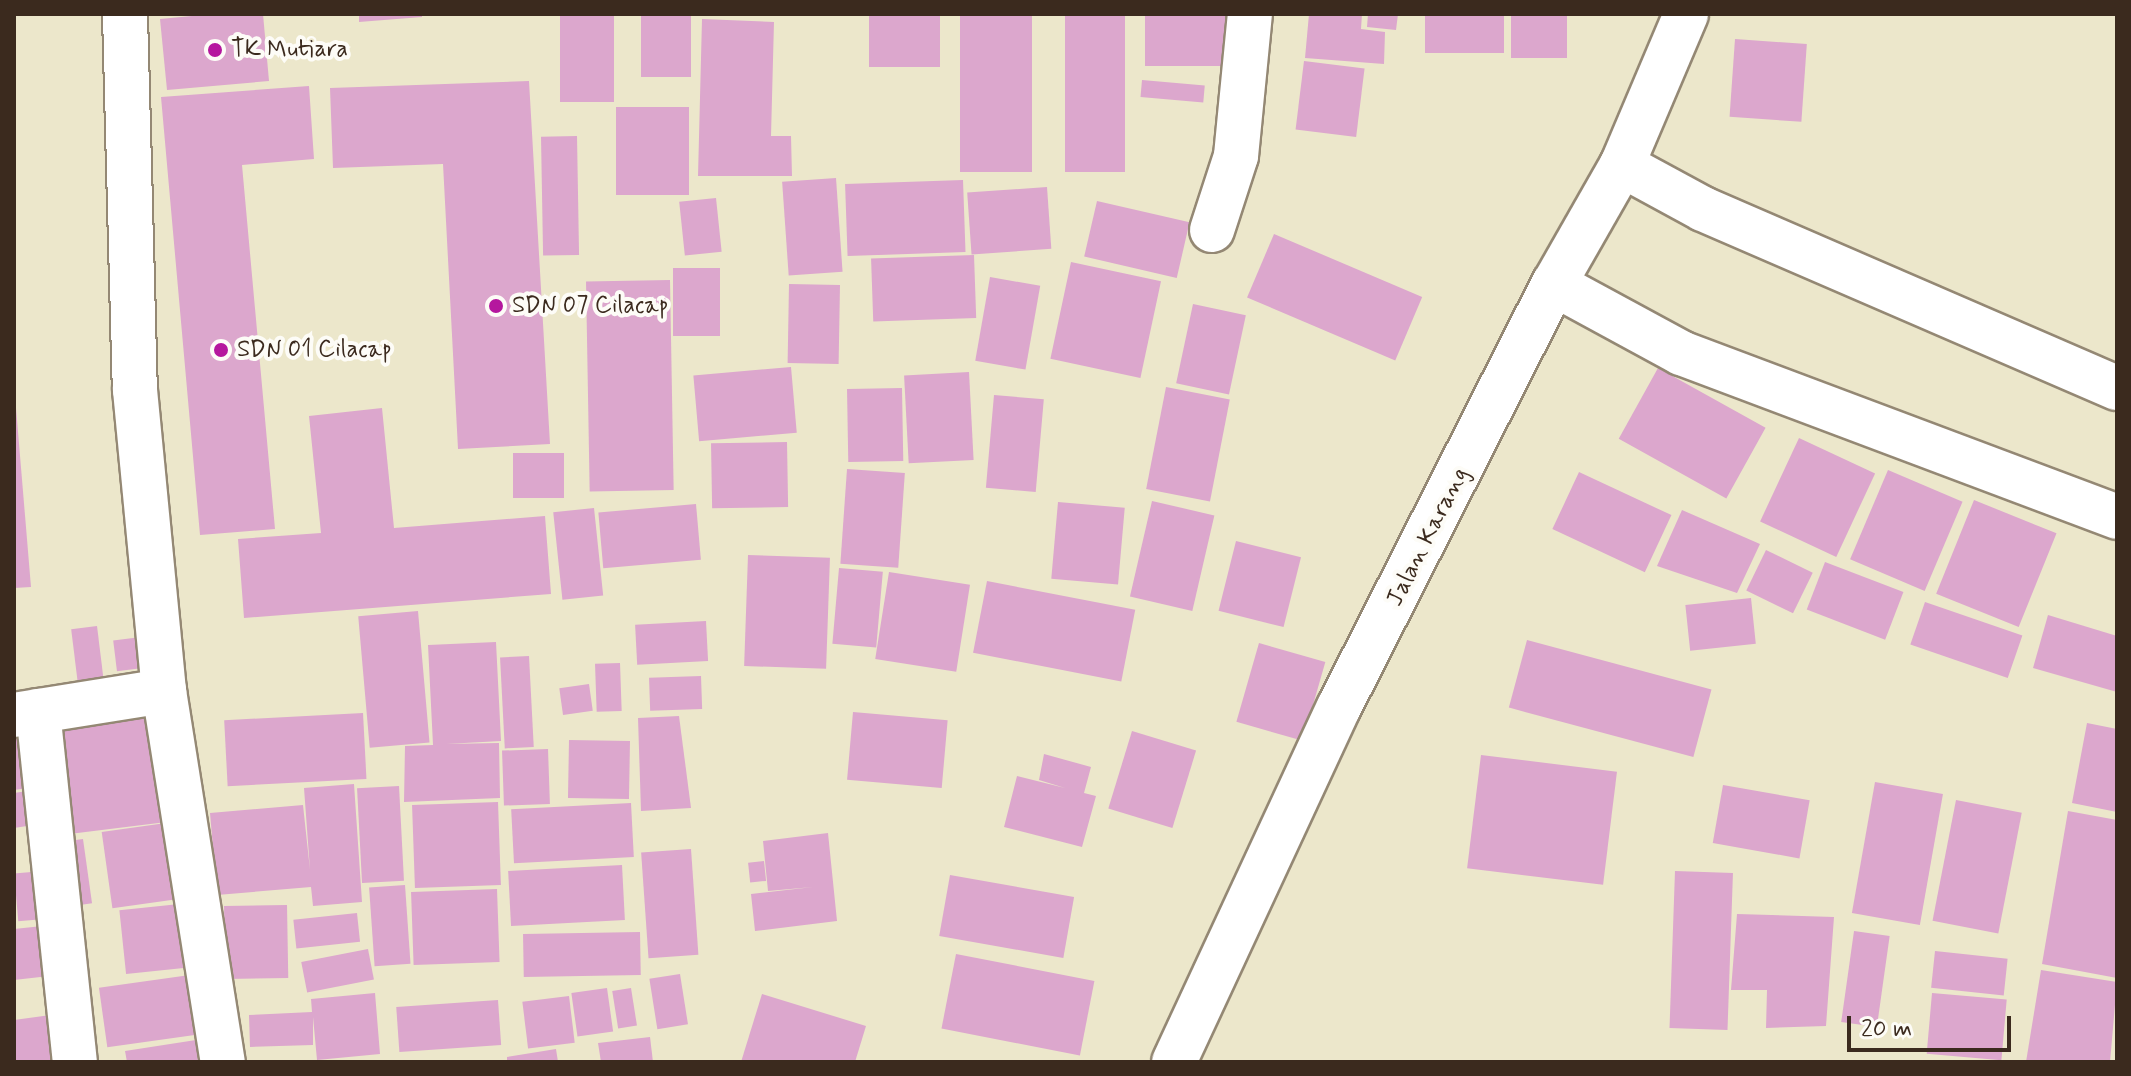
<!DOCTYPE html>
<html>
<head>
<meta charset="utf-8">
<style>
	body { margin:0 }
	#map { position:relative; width:2131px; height:1076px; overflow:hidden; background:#ece7cb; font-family:Mynerve,sans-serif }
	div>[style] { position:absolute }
	.building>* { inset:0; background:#dca7cd; transform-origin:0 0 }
	.roads { filter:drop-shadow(2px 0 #948874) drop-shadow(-2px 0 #948874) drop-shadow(0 2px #948874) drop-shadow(0 -2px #948874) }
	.minor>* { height:44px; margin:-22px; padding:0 22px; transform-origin:22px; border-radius:22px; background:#fff }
	.major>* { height:44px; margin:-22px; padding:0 22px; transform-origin:22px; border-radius:22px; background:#fff }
	.dots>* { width:22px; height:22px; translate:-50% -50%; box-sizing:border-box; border:4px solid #fdfcf7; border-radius:50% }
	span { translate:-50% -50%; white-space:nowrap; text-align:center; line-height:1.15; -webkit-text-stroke:8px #fdfcf7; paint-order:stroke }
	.poi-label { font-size:24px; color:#3b2a1e }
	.left { translate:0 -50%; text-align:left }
	.street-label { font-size:24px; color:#3b2a1e }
	.frame { position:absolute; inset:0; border:16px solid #3b2a1e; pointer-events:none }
	.scale { position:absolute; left:1847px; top:1016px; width:164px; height:36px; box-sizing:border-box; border:4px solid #3b2a1e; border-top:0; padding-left:10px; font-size:24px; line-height:28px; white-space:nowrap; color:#3b2a1e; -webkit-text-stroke:6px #fdfcf7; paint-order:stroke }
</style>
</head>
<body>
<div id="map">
	<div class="building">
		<div style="clip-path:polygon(213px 14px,263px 14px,269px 81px,167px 90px,160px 19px)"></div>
		<div style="clip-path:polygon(359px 14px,422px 14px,422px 17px,359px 22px)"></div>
		<div style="left:560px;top:14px;width:54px;height:88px"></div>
		<div style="left:641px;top:14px;width:50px;height:63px"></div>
		<div style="left:869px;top:14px;width:71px;height:53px"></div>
		<div style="left:960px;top:14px;width:72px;height:158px"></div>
		<div style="left:1065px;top:14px;width:60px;height:158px"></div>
		<div style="left:1145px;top:14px;width:93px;height:52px"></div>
		<div style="clip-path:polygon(1309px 14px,1362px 14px,1361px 29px,1385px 32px,1384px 64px,1305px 58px)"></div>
		<div style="clip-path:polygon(1368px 14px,1398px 14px,1396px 30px,1367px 27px)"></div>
		<div style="left:1425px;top:14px;width:79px;height:39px"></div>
		<div style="left:1511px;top:14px;width:56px;height:44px"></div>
		<div style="clip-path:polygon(702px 19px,774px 22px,771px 136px,791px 136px,792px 176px,698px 176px)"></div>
		<div style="left:1735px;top:39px;width:72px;height:78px;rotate:4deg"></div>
		<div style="left:1304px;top:61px;width:61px;height:69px;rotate:7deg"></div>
		<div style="left:1142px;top:80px;width:63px;height:17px;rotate:5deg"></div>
		<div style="clip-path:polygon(529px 81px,550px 444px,458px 449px,443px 164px,333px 168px,330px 88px)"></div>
		<div style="clip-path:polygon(309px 86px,314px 159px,242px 165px,275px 529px,200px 535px,161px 97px)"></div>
		<div style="left:616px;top:107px;width:73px;height:88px"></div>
		<div style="left:577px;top:136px;width:119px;height:36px;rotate:89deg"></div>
		<div style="left:836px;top:178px;width:94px;height:54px;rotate:86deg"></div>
		<div style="left:963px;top:180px;width:72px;height:118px;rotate:88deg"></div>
		<div style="left:1047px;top:187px;width:62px;height:80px;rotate:86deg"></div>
		<div style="left:716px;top:198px;width:54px;height:37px;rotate:84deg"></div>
		<div style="left:1097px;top:201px;width:95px;height:57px;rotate:13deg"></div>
		<div style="left:1274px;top:234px;width:161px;height:69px;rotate:23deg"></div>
		<div style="left:974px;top:255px;width:63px;height:103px;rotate:88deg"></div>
		<div style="left:1071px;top:262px;width:92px;height:99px;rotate:12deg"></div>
		<div style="left:673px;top:268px;width:47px;height:68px"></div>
		<div style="left:990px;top:277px;width:51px;height:85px;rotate:10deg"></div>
		<div style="left:670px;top:280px;width:210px;height:84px;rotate:89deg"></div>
		<div style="left:789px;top:284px;width:51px;height:79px;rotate:1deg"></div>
		<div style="left:1193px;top:304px;width:54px;height:81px;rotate:12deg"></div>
		<div style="left:791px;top:367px;width:66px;height:98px;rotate:85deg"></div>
		<div style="left:1658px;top:368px;width:123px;height:81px;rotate:29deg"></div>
		<div style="left:969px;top:372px;width:88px;height:65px;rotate:87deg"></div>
		<div style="clip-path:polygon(14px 384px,31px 587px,14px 588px)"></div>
		<div style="left:1166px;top:387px;width:65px;height:104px;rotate:11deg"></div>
		<div style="left:902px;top:388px;width:73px;height:55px;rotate:89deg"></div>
		<div style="left:994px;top:395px;width:50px;height:93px;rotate:5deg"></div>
		<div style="clip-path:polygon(382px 408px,394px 528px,545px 516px,551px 594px,244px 618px,238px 539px,321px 533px,309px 416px)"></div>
		<div style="left:1799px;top:438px;width:84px;height:92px;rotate:25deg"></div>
		<div style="left:787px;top:442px;width:65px;height:76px;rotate:89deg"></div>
		<div style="left:513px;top:453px;width:51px;height:45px"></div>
		<div style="left:847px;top:469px;width:58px;height:95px;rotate:4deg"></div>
		<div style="left:1888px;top:470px;width:81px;height:97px;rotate:23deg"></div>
		<div style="left:1579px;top:472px;width:102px;height:63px;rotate:25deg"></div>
		<div style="left:1974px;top:500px;width:89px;height:101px;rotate:22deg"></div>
		<div style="left:1152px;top:501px;width:64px;height:98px;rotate:13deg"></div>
		<div style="left:1058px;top:502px;width:67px;height:77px;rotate:5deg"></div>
		<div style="left:696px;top:504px;width:56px;height:98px;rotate:85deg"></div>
		<div style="left:594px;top:508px;width:88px;height:41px;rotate:84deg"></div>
		<div style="clip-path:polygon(1682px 510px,1760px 544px,1737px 593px,1657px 566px)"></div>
		<div style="left:1236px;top:541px;width:67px;height:72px;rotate:14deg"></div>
		<div style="left:1766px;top:550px;width:52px;height:45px;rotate:26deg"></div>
		<div style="left:748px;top:555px;width:82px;height:111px;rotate:2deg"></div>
		<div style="left:1825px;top:562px;width:84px;height:51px;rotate:21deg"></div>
		<div style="left:839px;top:568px;width:44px;height:76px;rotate:5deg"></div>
		<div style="left:889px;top:572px;width:82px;height:88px;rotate:9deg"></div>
		<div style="left:987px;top:581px;width:151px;height:73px;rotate:11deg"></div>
		<div style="left:1751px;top:598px;width:46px;height:66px;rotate:84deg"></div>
		<div style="left:1925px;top:602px;width:103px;height:45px;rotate:19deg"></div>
		<div style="left:418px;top:611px;width:132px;height:60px;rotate:85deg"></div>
		<div style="clip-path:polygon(2048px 615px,2117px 636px,2117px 692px,2033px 668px)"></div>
		<div style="left:706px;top:621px;width:40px;height:71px;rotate:87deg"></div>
		<div style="left:97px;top:626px;width:63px;height:26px;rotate:83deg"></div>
		<div style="left:141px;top:637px;width:31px;height:28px;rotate:83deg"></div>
		<div style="left:1527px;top:640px;width:191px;height:70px;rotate:15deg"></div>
		<div style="clip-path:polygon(496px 642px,501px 741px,446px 744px,499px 743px,500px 798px,404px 802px,405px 746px,433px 745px,428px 645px)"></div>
		<div style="left:1259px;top:643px;width:69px;height:82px;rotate:16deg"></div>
		<div style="left:529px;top:656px;width:91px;height:29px;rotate:87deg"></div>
		<div style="left:620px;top:663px;width:48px;height:25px;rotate:88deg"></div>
		<div style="left:701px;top:676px;width:33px;height:52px;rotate:88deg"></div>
		<div style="left:589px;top:684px;width:27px;height:30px;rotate:82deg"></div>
		<div style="left:152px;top:703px;width:120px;height:100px;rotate:83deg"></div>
		<div style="left:853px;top:712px;width:95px;height:68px;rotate:5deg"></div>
		<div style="left:363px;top:713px;width:66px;height:139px;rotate:87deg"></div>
		<div style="clip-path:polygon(679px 716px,691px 808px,641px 811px,638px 718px)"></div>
		<div style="clip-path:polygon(2087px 723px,2117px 729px,2117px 812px,2072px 803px)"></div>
		<div style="clip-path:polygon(35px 729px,43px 786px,14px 790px,14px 732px)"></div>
		<div style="left:1132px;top:731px;width:67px;height:81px;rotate:17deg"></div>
		<div style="left:569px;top:740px;width:61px;height:58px;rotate:1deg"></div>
		<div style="left:548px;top:749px;width:55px;height:46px;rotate:88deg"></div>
		<div style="clip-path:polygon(1044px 754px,1091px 767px,1084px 793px,1096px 796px,1082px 847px,1004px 827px,1017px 776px,1065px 788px,1039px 780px)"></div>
		<div style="left:1481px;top:755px;width:137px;height:114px;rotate:7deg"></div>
		<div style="left:1875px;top:782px;width:69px;height:133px;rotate:10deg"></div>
		<div style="clip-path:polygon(354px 784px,362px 902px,313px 906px,311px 887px,217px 895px,210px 813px,303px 805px,310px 870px,304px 788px)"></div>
		<div style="left:1723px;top:785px;width:88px;height:59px;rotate:10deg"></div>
		<div style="left:399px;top:786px;width:95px;height:42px;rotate:87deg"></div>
		<div style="clip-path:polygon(34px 790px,40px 824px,14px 828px,14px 793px)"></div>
		<div style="left:1956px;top:800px;width:67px;height:123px;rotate:11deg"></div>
		<div style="left:498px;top:802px;width:83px;height:86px;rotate:88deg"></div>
		<div style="left:631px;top:803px;width:54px;height:120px;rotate:87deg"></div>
		<div style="clip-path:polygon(2068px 811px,2117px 820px,2117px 978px,2042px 964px)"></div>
		<div style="left:173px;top:822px;width:77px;height:72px;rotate:82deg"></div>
		<div style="clip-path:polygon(828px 833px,837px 921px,755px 931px,751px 894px,813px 887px,768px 891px,763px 841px)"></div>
		<div style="left:83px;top:839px;width:65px;height:26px;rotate:82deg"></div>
		<div style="left:691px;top:849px;width:106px;height:50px;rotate:86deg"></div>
		<div style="left:764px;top:861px;width:20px;height:16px;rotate:84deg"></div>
		<div style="left:622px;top:865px;width:55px;height:114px;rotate:87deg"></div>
		<div style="left:43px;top:871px;width:48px;height:29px;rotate:85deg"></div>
		<div style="left:1675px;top:871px;width:58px;height:157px;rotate:2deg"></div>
		<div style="left:950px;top:875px;width:126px;height:62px;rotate:10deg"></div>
		<div style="left:405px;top:885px;width:79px;height:36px;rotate:86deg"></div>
		<div style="left:497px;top:889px;width:73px;height:86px;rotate:88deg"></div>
		<div style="left:189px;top:903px;width:64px;height:70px;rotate:84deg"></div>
		<div style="left:287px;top:905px;width:73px;height:63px;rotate:89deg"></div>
		<div style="left:357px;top:913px;width:29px;height:64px;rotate:84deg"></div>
		<div style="clip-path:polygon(1737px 914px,1834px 917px,1826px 1026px,1766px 1028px,1767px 990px,1731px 990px)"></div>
		<div style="clip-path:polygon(52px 925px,58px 975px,14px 980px,14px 929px)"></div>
		<div style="left:1854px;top:931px;width:36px;height:92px;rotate:8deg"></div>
		<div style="left:640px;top:932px;width:43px;height:117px;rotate:89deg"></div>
		<div style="left:368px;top:949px;width:31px;height:68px;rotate:79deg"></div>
		<div style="left:1935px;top:951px;width:73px;height:37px;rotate:6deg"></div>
		<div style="left:956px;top:954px;width:141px;height:76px;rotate:11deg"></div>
		<div style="clip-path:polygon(2041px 970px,2117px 982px,2110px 1062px,2026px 1062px)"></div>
		<div style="left:197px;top:974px;width:60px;height:99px;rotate:82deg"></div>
		<div style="left:680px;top:974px;width:51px;height:31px;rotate:81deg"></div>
		<div style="left:607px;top:988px;width:44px;height:36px;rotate:82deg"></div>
		<div style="left:631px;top:988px;width:38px;height:19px;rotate:81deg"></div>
		<div style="clip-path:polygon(375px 993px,380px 1054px,317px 1060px,313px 1017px,313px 1045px,250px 1047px,249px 1015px,312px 1012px,311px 999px)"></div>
		<div style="left:1932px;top:993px;width:75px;height:61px;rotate:5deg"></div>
		<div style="clip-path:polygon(762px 994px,866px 1026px,855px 1062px,741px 1062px)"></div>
		<div style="left:569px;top:996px;width:47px;height:47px;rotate:83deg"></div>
		<div style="left:498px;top:1000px;width:45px;height:102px;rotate:86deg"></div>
		<div style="clip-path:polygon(58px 1014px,64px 1062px,14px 1062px,14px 1020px)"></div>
		<div style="clip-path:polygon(650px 1037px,653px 1062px,601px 1062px,598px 1043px)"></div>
		<div style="clip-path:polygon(196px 1040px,198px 1062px,127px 1062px,125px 1051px)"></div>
		<div style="clip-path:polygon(556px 1049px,558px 1062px,507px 1062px,507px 1057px)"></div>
	</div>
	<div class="roads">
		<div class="minor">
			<div style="left:125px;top:14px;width:376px;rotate:88.5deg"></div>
			<div style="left:135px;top:390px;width:302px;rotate:84.5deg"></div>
			<div style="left:164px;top:691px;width:376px;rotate:81deg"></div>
			<div style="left:1622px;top:165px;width:92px;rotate:28.5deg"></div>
			<div style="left:1703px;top:209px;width:451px;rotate:23.4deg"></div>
			<div style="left:1212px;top:230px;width:78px;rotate:-72deg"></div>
			<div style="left:1236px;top:156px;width:143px;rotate:-84.4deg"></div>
			<div style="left:1554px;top:284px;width:145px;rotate:28.5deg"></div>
			<div style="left:1681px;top:353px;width:466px;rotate:20.6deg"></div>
			<div style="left:38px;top:711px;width:353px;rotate:84deg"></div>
			<div style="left:14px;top:715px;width:152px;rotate:-9.1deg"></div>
		</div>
		<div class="major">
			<div style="left:1174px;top:1062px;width:391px;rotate:-65.1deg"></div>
			<div style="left:1339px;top:707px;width:475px;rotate:-63.1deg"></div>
			<div style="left:1554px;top:284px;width:137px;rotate:-60.3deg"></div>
			<div style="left:1622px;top:165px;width:164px;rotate:-67deg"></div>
		</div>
	</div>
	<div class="dots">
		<div style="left:215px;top:50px;background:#b5179e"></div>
		<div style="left:496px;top:306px;background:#b5179e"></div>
		<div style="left:221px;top:350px;background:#b5179e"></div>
	</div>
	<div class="poi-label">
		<span class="left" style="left:231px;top:50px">TK Mutiara</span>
		<span class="left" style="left:512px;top:306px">SDN 07 Cilacap</span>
		<span class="left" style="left:237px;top:350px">SDN 01 Cilacap</span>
	</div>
	<div class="street-label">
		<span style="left:1428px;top:537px;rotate:-63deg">Jalan Karang</span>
	</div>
	<div class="frame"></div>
	<div class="scale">20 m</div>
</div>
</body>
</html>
